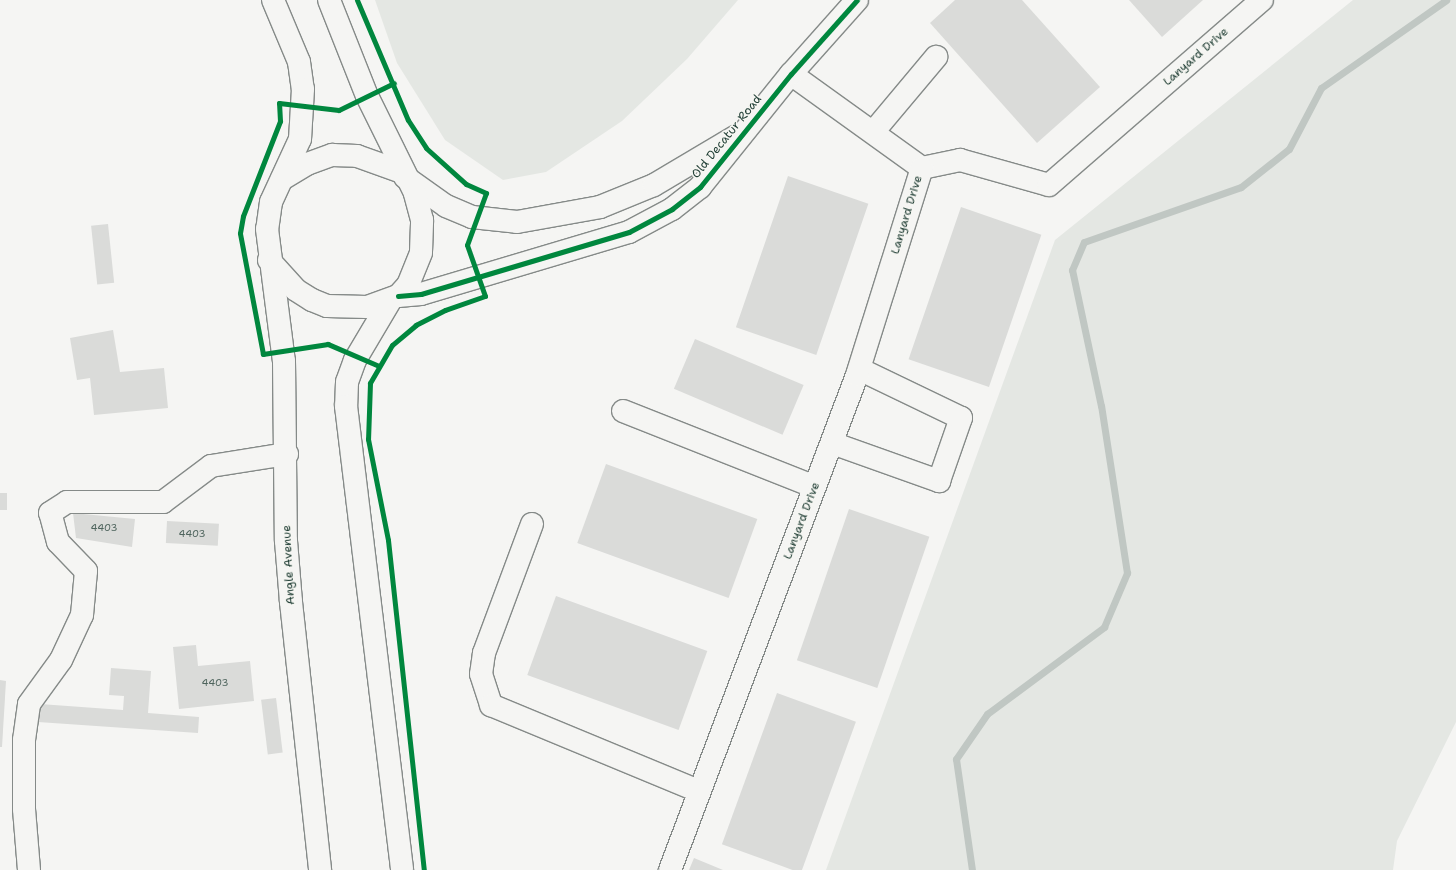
<!DOCTYPE html>
<html>
<head>
<meta charset="utf-8">
<style>
	body { margin:0 }
	#map { position:relative; width:1456px; height:870px; overflow:hidden; background:#f5f5f3; font-family:"Shantell Sans",sans-serif }
	div>[style] { position:absolute }
	.green>* { inset:0; background:#e4e7e3 }
	.stream>* { height:7px; margin:-3.5px; padding:0 3.5px; transform-origin:3.5px; border-radius:3.5px; background:#c0c7c3 }
	.building>* { inset:0; background:#dadbd9; transform-origin:0 0 }
	.roads { filter:drop-shadow(1px 0 #858a88) drop-shadow(-1px 0 #858a88) drop-shadow(0 1px #858a88) drop-shadow(0 -1px #858a88) }
	.minor>* { height:22px; margin:-11px; padding:0 11px; transform-origin:11px; border-radius:11px; background:#f5f5f3 }
	.major>* { height:22px; margin:-11px; padding:0 11px; transform-origin:11px; border-radius:11px; background:#f5f5f3 }
	.cycleway>* { height:5px; margin:-2.5px; padding:0 2.5px; transform-origin:2.5px; border-radius:2.5px; background:#00873e }
	span { translate:-50% -50%; white-space:nowrap; text-align:center; line-height:1.15; -webkit-text-stroke:3px #f6f6f2; paint-order:stroke }
	.number-label { font-size:10px; color:#4e645d }
	.number-label span { -webkit-text-stroke-width:0 }
	.street-label { font-size:12px; color:#1f3d34 }
</style>
</head>
<body>
<div id="map">
	<div class="green">
		<div style="clip-path:polygon(375px 0,738px 0,687px 59px,622px 121px,546px 172px,503px 180px,445px 140px,397px 63px)"></div>
		<div style="clip-path:polygon(1353px 0,1456px 0,1456px 722px,1397px 841px,1393px 870px,826px 870px,1055px 240px)"></div>
	</div>
	<div class="stream">
		<div style="left:972px;top:870px;width:112px;rotate:-98.2deg"></div>
		<div style="left:956px;top:759px;width:55px;rotate:-55.4deg"></div>
		<div style="left:987px;top:714px;width:146px;rotate:-36.6deg"></div>
		<div style="left:1104px;top:627px;width:59px;rotate:-66.9deg"></div>
		<div style="left:1127px;top:573px;width:169px;rotate:-98.8deg"></div>
		<div style="left:1101px;top:406px;width:139px;rotate:-102deg"></div>
		<div style="left:1072px;top:270px;width:30px;rotate:-67deg"></div>
		<div style="left:1084px;top:242px;width:166px;rotate:-19.3deg"></div>
		<div style="left:1241px;top:187px;width:61px;rotate:-38.4deg"></div>
		<div style="left:1289px;top:149px;width:69px;rotate:-62.3deg"></div>
		<div style="left:1321px;top:88px;width:153px;rotate:-35.1deg"></div>
	</div>
	<div class="building">
		<div style="clip-path:polygon(955px 0,1022px 0,1100px 87px,1037px 143px,930px 23px)"></div>
		<div style="clip-path:polygon(1129px 0,1203px 0,1162px 37px)"></div>
		<div style="left:788px;top:176px;width:85px;height:160px;rotate:19deg"></div>
		<div style="left:961px;top:207px;width:85px;height:161px;rotate:19deg"></div>
		<div style="left:108px;top:224px;width:59px;height:17px;rotate:84deg"></div>
		<div style="clip-path:polygon(113px 330px,120px 372px,164px 368px,168px 408px,94px 415px,90px 378px,77px 380px,70px 338px)"></div>
		<div style="left:695px;top:339px;width:118px;height:54px;rotate:23deg"></div>
		<div style="left:606px;top:464px;width:161px;height:84px;rotate:20deg"></div>
		<div style="left:0;top:493px;width:7px;height:17px"></div>
		<div style="left:849px;top:509px;width:85px;height:160px;rotate:19deg"></div>
		<div style="clip-path:polygon(73px 513px,135px 519px,132px 547px,76px 538px)"></div>
		<div style="left:167px;top:521px;width:52px;height:22px;rotate:3deg"></div>
		<div style="left:556px;top:596px;width:161px;height:84px;rotate:20deg"></div>
		<div style="clip-path:polygon(196px 645px,198px 666px,250px 661px,254px 701px,179px 709px,173px 647px)"></div>
		<div style="clip-path:polygon(111px 668px,151px 671px,148px 713px,199px 717px,198px 733px,38px 722px,40px 704px,123px 710px,124px 696px,109px 695px)"></div>
		<div style="clip-path:polygon(0 680px,6px 681px,2px 747px,0 747px)"></div>
		<div style="left:777px;top:693px;width:84px;height:161px;rotate:20deg"></div>
		<div style="left:276px;top:698px;width:55px;height:15px;rotate:83deg"></div>
		<div style="clip-path:polygon(694px 858px,723px 870px,689px 870px)"></div>
	</div>
	<div class="roads">
		<div class="minor">
			<div style="left:791px;top:74px;width:161px;rotate:35.7deg"></div>
			<div style="left:922px;top:168px;width:39px;rotate:-12deg"></div>
			<div style="left:960px;top:160px;width:92px;rotate:15.7deg"></div>
			<div style="left:1049px;top:185px;width:282px;rotate:-41deg"></div>
			<div style="left:874px;top:131px;width:97px;rotate:-50deg"></div>
			<div style="left:405px;top:177px;width:50px;rotate:35.3deg"></div>
			<div style="left:446px;top:206px;width:28px;rotate:23deg"></div>
			<div style="left:472px;top:217px;width:45px;rotate:6.3deg"></div>
			<div style="left:517px;top:222px;width:84px;rotate:-10.2deg"></div>
			<div style="left:600px;top:207px;width:58px;rotate:-22.2deg"></div>
			<div style="left:654px;top:185px;width:94px;rotate:-30.7deg"></div>
			<div style="left:398px;top:296px;width:23px;rotate:-5deg"></div>
			<div style="left:421px;top:294px;width:217px;rotate:-16.6deg"></div>
			<div style="left:629px;top:232px;width:49px;rotate:-28.1deg"></div>
			<div style="left:672px;top:209px;width:36px;rotate:-38deg"></div>
			<div style="left:700px;top:187px;width:145px;rotate:-51.2deg"></div>
			<div style="left:791px;top:74px;width:99px;rotate:-48.3deg"></div>
			<div style="left:623px;top:411px;width:206px;rotate:21.6deg"></div>
			<div style="left:832px;top:443px;width:114px;rotate:19.6deg"></div>
			<div style="left:939px;top:481px;width:67px;rotate:-70.8deg"></div>
			<div style="left:961px;top:418px;width:113px;rotate:-154.3deg"></div>
			<div style="left:532px;top:524px;width:138px;rotate:110.4deg"></div>
			<div style="left:484px;top:653px;width:21px;rotate:98deg"></div>
			<div style="left:481px;top:674px;width:33px;rotate:72deg"></div>
			<div style="left:491px;top:705px;width:225px;rotate:22.5deg"></div>
			<div style="left:29px;top:870px;width:61px;rotate:-94.7deg"></div>
			<div style="left:24px;top:809px;width:69px;rotate:-90deg"></div>
			<div style="left:24px;top:740px;width:36px;rotate:-82deg"></div>
			<div style="left:29px;top:704px;width:54px;rotate:-54deg"></div>
			<div style="left:61px;top:660px;width:50px;rotate:-65deg"></div>
			<div style="left:82px;top:615px;width:44px;rotate:-84.8deg"></div>
			<div style="left:86px;top:571px;width:40px;rotate:-134deg"></div>
			<div style="left:58px;top:542px;width:30px;rotate:-105deg"></div>
			<div style="left:50px;top:513px;width:20px;rotate:-33deg"></div>
			<div style="left:67px;top:502px;width:96px"></div>
			<div style="left:163px;top:502px;width:60px;rotate:-36.9deg"></div>
			<div style="left:211px;top:466px;width:77px;rotate:-9deg"></div>
			<div style="left:670px;top:870px;width:529px;rotate:-69.3deg"></div>
			<div style="left:857px;top:375px;width:217px;rotate:-72.6deg"></div>
		</div>
		<div class="major">
			<div style="left:273px;top:0;width:67px;rotate:67.2deg"></div>
			<div style="left:299px;top:62px;width:27px;rotate:82deg"></div>
			<div style="left:303px;top:89px;width:50px;rotate:93.4deg"></div>
			<div style="left:300px;top:139px;width:69px;rotate:114.7deg"></div>
			<div style="left:271px;top:202px;width:27px;rotate:98deg"></div>
			<div style="left:267px;top:229px;width:133px;rotate:82.7deg"></div>
			<div style="left:284px;top:361px;width:180px;rotate:89.4deg"></div>
			<div style="left:286px;top:541px;width:61px;rotate:85.3deg"></div>
			<div style="left:291px;top:602px;width:270px;rotate:83.8deg"></div>
			<div style="left:282px;top:179px;width:29px;rotate:-31deg"></div>
			<div style="left:307px;top:164px;width:27px;rotate:-20deg"></div>
			<div style="left:332px;top:155px;width:25px;rotate:2deg"></div>
			<div style="left:357px;top:156px;width:48px;rotate:19.6deg"></div>
			<div style="left:269px;top:260px;width:40px;rotate:48deg"></div>
			<div style="left:296px;top:290px;width:19px;rotate:32deg"></div>
			<div style="left:312px;top:300px;width:16px;rotate:22deg"></div>
			<div style="left:327px;top:306px;width:40px;rotate:1.4deg"></div>
			<div style="left:367px;top:307px;width:33px;rotate:-20deg"></div>
			<div style="left:398px;top:296px;width:15px;rotate:-48deg"></div>
			<div style="left:408px;top:285px;width:35px;rotate:-68deg"></div>
			<div style="left:421px;top:252px;width:32px;rotate:-88deg"></div>
			<div style="left:422px;top:220px;width:28px;rotate:-105deg"></div>
			<div style="left:415px;top:193px;width:108px;rotate:-116.3deg"></div>
			<div style="left:367px;top:96px;width:103px;rotate:-111.6deg"></div>
			<div style="left:390px;top:301px;width:69px;rotate:120.7deg"></div>
			<div style="left:355px;top:360px;width:23px;rotate:110deg"></div>
			<div style="left:347px;top:382px;width:24px;rotate:92deg"></div>
			<div style="left:346px;top:406px;width:467px;rotate:83.1deg"></div>
		</div>
	</div>
	<div class="cycleway">
		<div style="left:357px;top:0;width:130px;rotate:67deg"></div>
		<div style="left:408px;top:120px;width:33px;rotate:57deg"></div>
		<div style="left:426px;top:148px;width:54px;rotate:42deg"></div>
		<div style="left:466px;top:184px;width:22px;rotate:24deg"></div>
		<div style="left:486px;top:193px;width:55px;rotate:110.1deg"></div>
		<div style="left:467px;top:245px;width:54px;rotate:70.6deg"></div>
		<div style="left:485px;top:296px;width:42px;rotate:160.7deg"></div>
		<div style="left:445px;top:310px;width:33px;rotate:153deg"></div>
		<div style="left:416px;top:325px;width:31px;rotate:140deg"></div>
		<div style="left:392px;top:345px;width:44px;rotate:120.1deg"></div>
		<div style="left:370px;top:383px;width:56px;rotate:92deg"></div>
		<div style="left:368px;top:439px;width:103px;rotate:78.8deg"></div>
		<div style="left:388px;top:540px;width:332px;rotate:83.8deg"></div>
		<div style="left:398px;top:296px;width:23px;rotate:-5deg"></div>
		<div style="left:421px;top:294px;width:217px;rotate:-16.6deg"></div>
		<div style="left:629px;top:232px;width:49px;rotate:-28.1deg"></div>
		<div style="left:672px;top:209px;width:36px;rotate:-38deg"></div>
		<div style="left:700px;top:187px;width:145px;rotate:-51.2deg"></div>
		<div style="left:791px;top:74px;width:99px;rotate:-48.3deg"></div>
		<div style="left:379px;top:366px;width:56px;rotate:-156.7deg"></div>
		<div style="left:328px;top:344px;width:66px;rotate:171.3deg"></div>
		<div style="left:263px;top:354px;width:123px;rotate:-100.8deg"></div>
		<div style="left:240px;top:233px;width:17px;rotate:-80deg"></div>
		<div style="left:243px;top:216px;width:102px;rotate:-68.7deg"></div>
		<div style="left:280px;top:121px;width:18px;rotate:-93deg"></div>
		<div style="left:279px;top:103px;width:60px;rotate:6.7deg"></div>
		<div style="left:339px;top:110px;width:61px;rotate:-26.1deg"></div>
	</div>
	<div class="number-label">
		<span style="left:104px;top:528px">4403</span>
		<span style="left:192px;top:534px">4403</span>
		<span style="left:215px;top:683px">4403</span>
	</div>
	<div class="street-label">
		<span style="left:1196px;top:57px;rotate:-41deg">Lanyard Drive</span>
		<span style="left:727px;top:137px;rotate:-51deg">Old Decatur Road</span>
		<span style="left:907px;top:215px;rotate:-73deg">Lanyard Drive</span>
		<span style="left:802px;top:521px;rotate:-69deg">Lanyard Drive</span>
		<span style="left:289px;top:565px;rotate:-93deg">Angle Avenue</span>
	</div>
</div>
</body>
</html>
